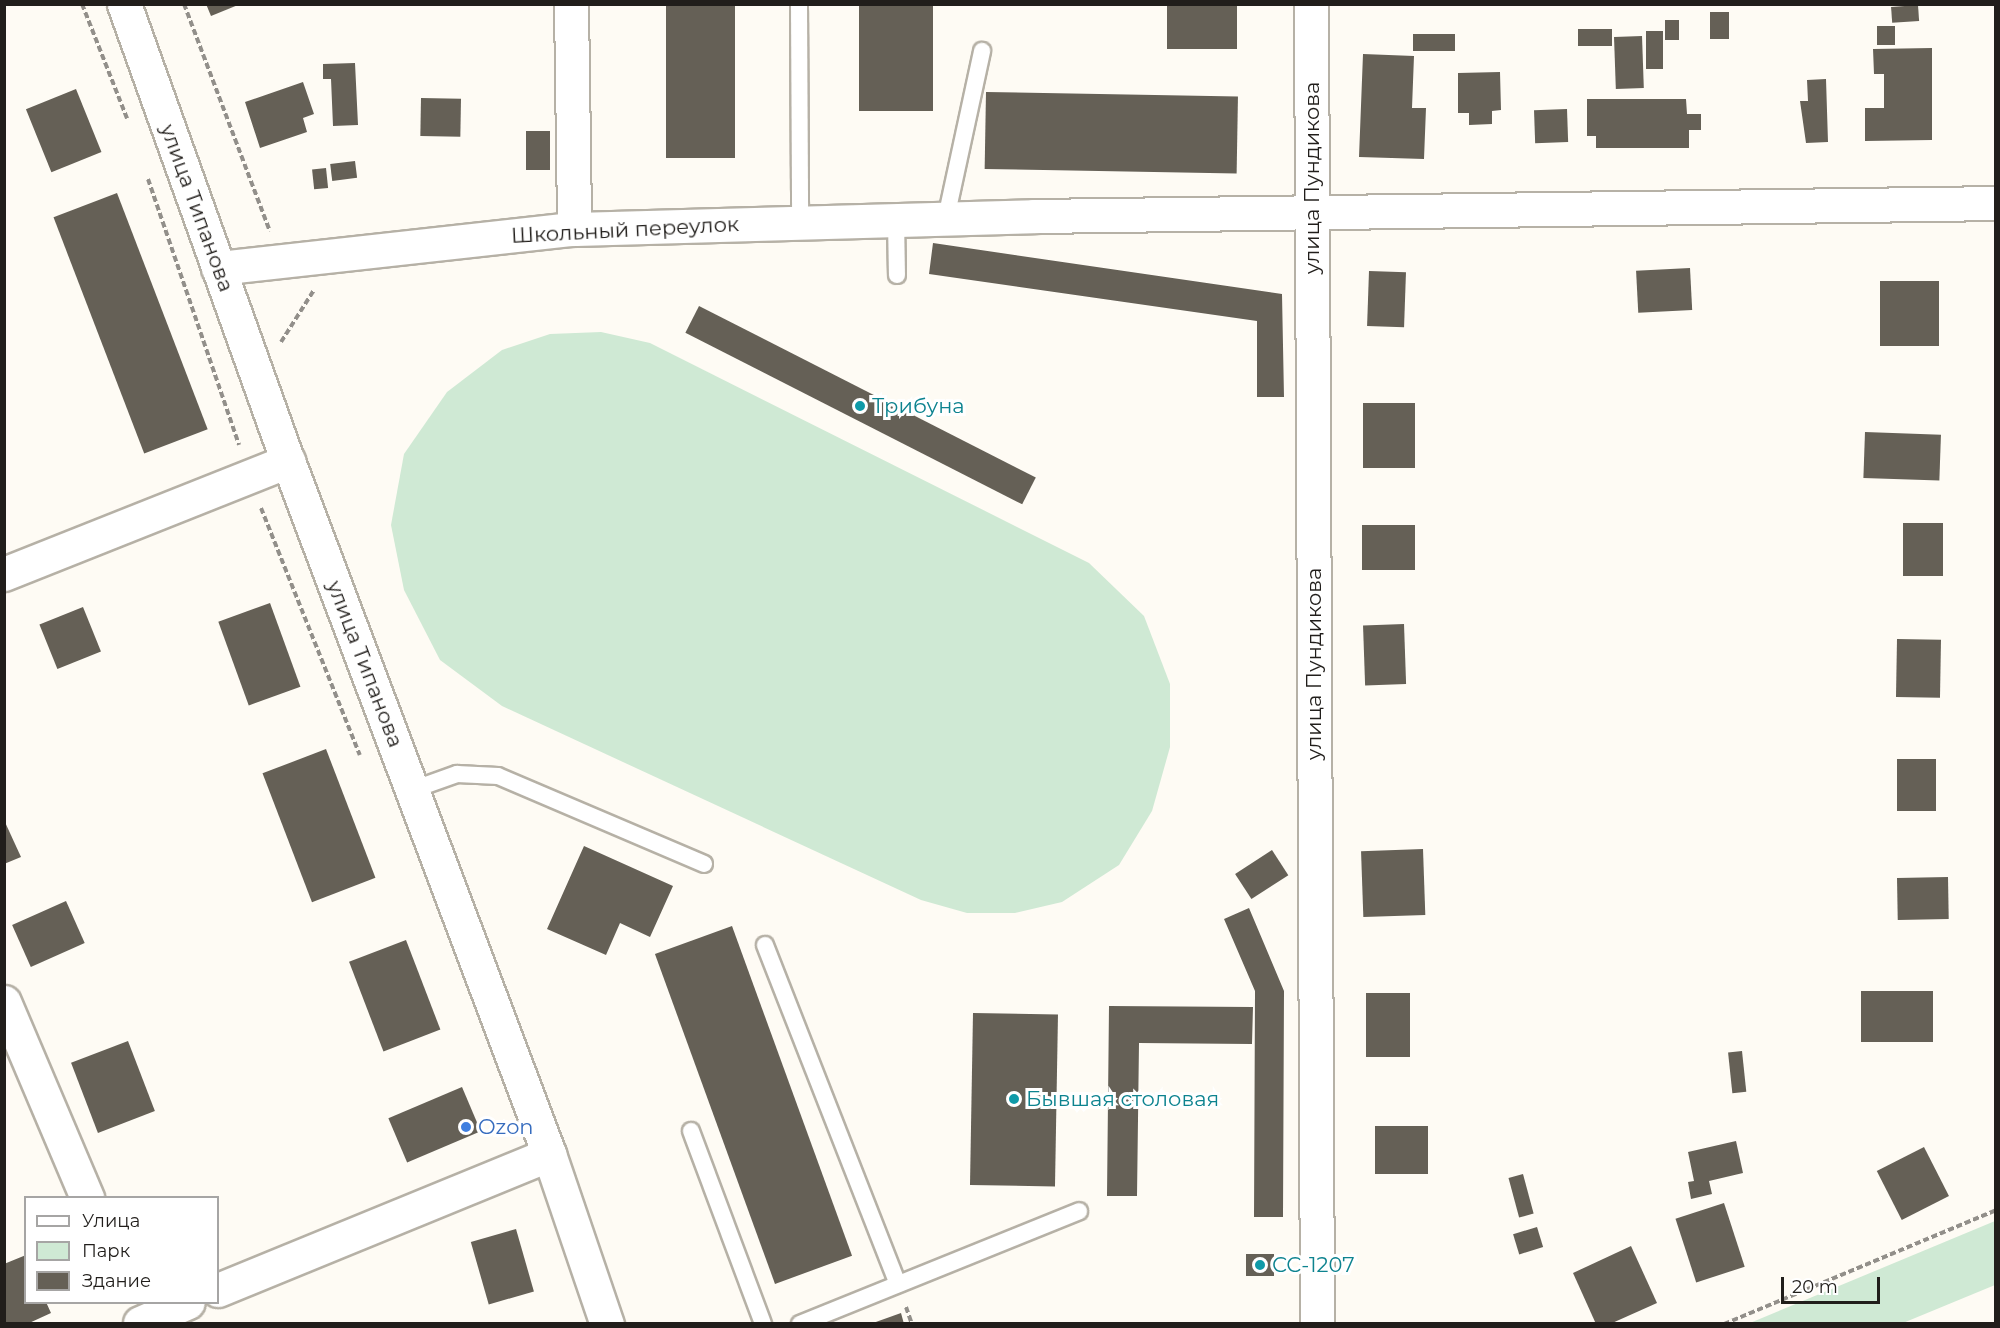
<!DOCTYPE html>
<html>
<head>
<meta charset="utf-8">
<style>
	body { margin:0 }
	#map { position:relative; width:2000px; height:1328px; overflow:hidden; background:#fefbf4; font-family:Montserrat,sans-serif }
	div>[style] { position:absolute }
	.green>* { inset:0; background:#cfe9d4 }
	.building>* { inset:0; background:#656056; transform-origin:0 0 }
	.path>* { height:4px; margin-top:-2px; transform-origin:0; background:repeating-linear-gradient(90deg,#928f8a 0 6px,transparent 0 9px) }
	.roads { filter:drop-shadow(2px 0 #b6b1a6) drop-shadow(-2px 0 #b6b1a6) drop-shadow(0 2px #b6b1a6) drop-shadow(0 -2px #b6b1a6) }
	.service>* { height:16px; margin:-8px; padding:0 8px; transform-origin:8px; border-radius:8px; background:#fff }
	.minor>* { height:33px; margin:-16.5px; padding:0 16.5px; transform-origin:16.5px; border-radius:16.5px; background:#fff }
	.tertiary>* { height:33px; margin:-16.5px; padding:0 16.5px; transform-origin:16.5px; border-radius:16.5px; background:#fff }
	.dots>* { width:16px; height:16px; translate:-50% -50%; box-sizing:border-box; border:3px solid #fff; border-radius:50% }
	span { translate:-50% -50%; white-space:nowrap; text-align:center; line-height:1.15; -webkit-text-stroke:6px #fff; paint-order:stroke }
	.street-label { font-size:21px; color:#211e1b }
	.culture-label { font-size:21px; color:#0d838f }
	.left { translate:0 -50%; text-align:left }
	.shop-label { font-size:21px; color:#366cbe }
	.frame { position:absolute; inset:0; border:6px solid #211e1b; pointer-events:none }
	.legend { position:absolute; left:24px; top:1196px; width:195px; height:108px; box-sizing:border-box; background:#fff; border:2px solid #a6a5a4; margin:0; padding:8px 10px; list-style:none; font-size:18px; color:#211e1b }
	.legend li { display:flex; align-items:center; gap:12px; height:30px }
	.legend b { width:30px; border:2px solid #a6a5a4 }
	.scale { position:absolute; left:1781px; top:1277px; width:99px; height:27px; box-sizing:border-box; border:3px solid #211e1b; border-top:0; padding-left:8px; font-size:18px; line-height:21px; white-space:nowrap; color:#211e1b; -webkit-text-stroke:4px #fff; paint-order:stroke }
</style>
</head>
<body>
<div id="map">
	<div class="green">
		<div style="clip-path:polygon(601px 332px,650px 343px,1089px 563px,1144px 616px,1170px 684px,1170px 747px,1152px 811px,1119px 865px,1062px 902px,1015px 913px,967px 913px,921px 900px,502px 706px,440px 660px,404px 590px,391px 525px,404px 454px,447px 392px,502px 350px,550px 334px)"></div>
		<div style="clip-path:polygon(1995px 1221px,1995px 1285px,1903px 1323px,1750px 1323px)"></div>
	</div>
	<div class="building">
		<div style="clip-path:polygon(206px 4px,238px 4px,238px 5px,211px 16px)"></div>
		<div style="left:666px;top:4px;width:69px;height:154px"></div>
		<div style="left:859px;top:4px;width:74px;height:107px"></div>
		<div style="left:1167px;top:4px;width:70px;height:45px"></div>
		<div style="left:1918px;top:5px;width:16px;height:27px;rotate:86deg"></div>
		<div style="left:1710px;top:12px;width:19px;height:27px"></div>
		<div style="left:1665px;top:20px;width:14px;height:20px"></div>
		<div style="left:1877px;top:26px;width:18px;height:19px"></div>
		<div style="left:1578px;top:29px;width:34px;height:17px"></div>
		<div style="left:1646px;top:31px;width:17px;height:38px"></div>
		<div style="left:1413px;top:34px;width:42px;height:17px"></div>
		<div style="left:1642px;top:36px;width:52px;height:28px;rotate:88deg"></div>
		<div style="clip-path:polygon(1932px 48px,1932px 140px,1865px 141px,1865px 108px,1884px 108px,1884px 74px,1874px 74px,1873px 49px)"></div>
		<div style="clip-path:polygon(1363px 54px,1414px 56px,1412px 108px,1426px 108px,1424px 159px,1359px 157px)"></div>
		<div style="clip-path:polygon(355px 63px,358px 125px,333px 126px,331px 79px,323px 79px,323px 64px)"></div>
		<div style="clip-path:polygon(1500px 72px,1501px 110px,1492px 111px,1492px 124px,1469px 125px,1469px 113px,1458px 113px,1458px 73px)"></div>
		<div style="clip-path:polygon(1826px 79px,1828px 142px,1806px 143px,1800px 101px,1808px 101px,1807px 80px)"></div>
		<div style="clip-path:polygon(303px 82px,314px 114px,303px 118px,307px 132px,260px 148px,245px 102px)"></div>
		<div style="left:76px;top:89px;width:68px;height:54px;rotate:68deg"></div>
		<div style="left:986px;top:92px;width:252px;height:77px;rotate:1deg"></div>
		<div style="left:421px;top:98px;width:40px;height:38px;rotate:1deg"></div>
		<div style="clip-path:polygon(1587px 99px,1686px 99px,1687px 114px,1701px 114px,1701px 130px,1689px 130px,1689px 148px,1596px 148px,1596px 136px,1587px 136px)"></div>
		<div style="left:1567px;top:109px;width:33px;height:33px;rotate:88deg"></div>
		<div style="left:526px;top:131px;width:24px;height:39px"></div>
		<div style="left:355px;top:161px;width:17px;height:25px;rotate:83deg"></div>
		<div style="left:326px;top:168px;width:20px;height:14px;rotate:84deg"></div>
		<div style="left:117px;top:193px;width:253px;height:68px;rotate:69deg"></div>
		<div style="clip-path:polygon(933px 243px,1282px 294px,1284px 397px,1257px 397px,1257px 321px,929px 274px)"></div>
		<div style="left:1690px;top:268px;width:42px;height:54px;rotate:87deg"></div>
		<div style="left:1369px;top:271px;width:37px;height:55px;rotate:2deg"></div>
		<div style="left:1939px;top:281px;width:65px;height:59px;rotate:90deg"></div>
		<div style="left:699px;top:306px;width:378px;height:30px;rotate:27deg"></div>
		<div style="left:1415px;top:403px;width:65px;height:52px;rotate:90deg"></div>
		<div style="left:1865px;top:432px;width:76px;height:46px;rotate:2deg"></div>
		<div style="left:1943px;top:523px;width:53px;height:40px;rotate:90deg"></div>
		<div style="left:1362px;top:525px;width:53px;height:45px"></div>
		<div style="left:270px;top:603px;width:89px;height:55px;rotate:70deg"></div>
		<div style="left:83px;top:607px;width:48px;height:47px;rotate:68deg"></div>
		<div style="left:1404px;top:624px;width:60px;height:41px;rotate:88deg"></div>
		<div style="left:1897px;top:639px;width:44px;height:58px;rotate:1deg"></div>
		<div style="left:326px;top:749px;width:138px;height:68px;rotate:69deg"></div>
		<div style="left:1897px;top:759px;width:39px;height:52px"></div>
		<div style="clip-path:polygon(4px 820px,21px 857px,4px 864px)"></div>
		<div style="clip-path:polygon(584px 846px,673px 886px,650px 937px,620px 923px,606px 955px,547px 929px)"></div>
		<div style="left:1423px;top:849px;width:66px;height:62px;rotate:88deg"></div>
		<div style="left:1272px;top:850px;width:30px;height:44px;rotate:57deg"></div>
		<div style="left:1948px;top:877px;width:42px;height:51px;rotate:89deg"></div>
		<div style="left:66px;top:901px;width:46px;height:59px;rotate:66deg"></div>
		<div style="clip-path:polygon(1249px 908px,1284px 991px,1283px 1217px,1254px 1217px,1255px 991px,1224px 919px)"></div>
		<div style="left:732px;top:926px;width:351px;height:82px;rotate:70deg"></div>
		<div style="left:406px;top:940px;width:96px;height:61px;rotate:69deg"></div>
		<div style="left:1861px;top:991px;width:72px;height:51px"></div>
		<div style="left:1366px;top:993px;width:44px;height:64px"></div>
		<div style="clip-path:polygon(1109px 1006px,1253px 1007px,1252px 1044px,1139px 1043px,1137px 1196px,1107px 1196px)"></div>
		<div style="left:973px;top:1013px;width:85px;height:172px;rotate:1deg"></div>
		<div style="left:128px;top:1041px;width:75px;height:61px;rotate:69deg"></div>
		<div style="left:1742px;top:1051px;width:41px;height:14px;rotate:84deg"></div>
		<div style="left:462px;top:1087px;width:48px;height:80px;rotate:67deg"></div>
		<div style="left:1375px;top:1126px;width:53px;height:48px"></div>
		<div style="clip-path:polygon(1736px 1141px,1743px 1173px,1709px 1181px,1712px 1194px,1691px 1199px,1688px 1182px,1694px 1181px,1688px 1152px)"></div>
		<div style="left:1924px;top:1147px;width:55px;height:53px;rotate:63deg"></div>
		<div style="left:1523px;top:1174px;width:41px;height:15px;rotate:75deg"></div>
		<div style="left:1724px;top:1203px;width:67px;height:51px;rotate:72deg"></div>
		<div style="left:1537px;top:1227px;width:21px;height:25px;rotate:73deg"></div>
		<div style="left:516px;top:1229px;width:65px;height:47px;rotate:74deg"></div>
		<div style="clip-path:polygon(1631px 1246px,1657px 1303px,1610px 1324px,1596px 1324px,1573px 1273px)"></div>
		<div style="left:1246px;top:1254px;width:28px;height:22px"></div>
		<div style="clip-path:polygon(26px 1255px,26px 1302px,46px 1302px,51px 1313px,27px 1324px,4px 1324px,4px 1264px)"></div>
		<div style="clip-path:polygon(901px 1313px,904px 1324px,873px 1324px,873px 1323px)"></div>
	</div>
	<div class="path">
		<div style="left:82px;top:4px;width:123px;rotate:68.5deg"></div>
		<div style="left:184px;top:4px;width:243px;rotate:69.3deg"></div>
		<div style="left:148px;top:179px;width:281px;rotate:71.1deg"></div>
		<div style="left:281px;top:342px;width:62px;rotate:-57.6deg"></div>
		<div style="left:261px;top:508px;width:266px;rotate:68.2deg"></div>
		<div style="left:906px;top:1307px;width:18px;rotate:71deg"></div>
		<div style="left:1724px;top:1324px;width:295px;rotate:-22.7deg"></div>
	</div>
	<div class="roads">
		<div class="service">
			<div style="left:799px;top:4px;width:219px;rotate:89.7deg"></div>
			<div style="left:946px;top:218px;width:171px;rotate:-77.8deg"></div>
			<div style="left:896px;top:220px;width:55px;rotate:89deg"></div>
			<div style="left:412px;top:790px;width:48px;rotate:-19.6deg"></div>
			<div style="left:457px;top:774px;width:41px;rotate:2.8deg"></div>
			<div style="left:498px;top:776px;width:224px;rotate:23.1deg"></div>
			<div style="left:765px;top:945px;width:364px;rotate:68.6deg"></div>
			<div style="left:691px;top:1131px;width:206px;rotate:69.5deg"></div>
			<div style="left:800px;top:1324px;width:301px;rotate:-22deg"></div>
		</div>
		<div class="minor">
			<div style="left:571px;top:4px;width:225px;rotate:89.2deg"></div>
			<div style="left:1311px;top:4px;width:1320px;rotate:89.74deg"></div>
			<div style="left:218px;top:268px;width:358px;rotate:-6.3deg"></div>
			<div style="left:574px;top:229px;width:460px;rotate:-1.6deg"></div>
			<div style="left:1034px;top:216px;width:962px;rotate:-0.77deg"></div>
			<div style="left:4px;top:1002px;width:213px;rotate:67deg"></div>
			<div style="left:218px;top:1290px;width:358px;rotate:-22.3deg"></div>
			<div style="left:140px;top:1323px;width:52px;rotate:-23.6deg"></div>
		</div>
		<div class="tertiary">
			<div style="left:124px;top:4px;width:486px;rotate:70.3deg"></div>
			<div style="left:288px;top:461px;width:741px;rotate:69.36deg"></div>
			<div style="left:549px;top:1154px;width:180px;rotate:71.2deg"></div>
			<div style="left:4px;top:574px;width:306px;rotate:-21.7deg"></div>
		</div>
	</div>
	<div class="dots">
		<div style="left:860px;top:406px;background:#0f9aa8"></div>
		<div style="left:1014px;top:1099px;background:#0f9aa8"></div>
		<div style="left:466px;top:1127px;background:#3f7fe0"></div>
		<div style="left:1260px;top:1265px;background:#0f9aa8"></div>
	</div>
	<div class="street-label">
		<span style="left:1312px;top:178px;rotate:-90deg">улица Пундикова</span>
		<span style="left:197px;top:208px;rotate:70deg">улица Типанова</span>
		<span style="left:625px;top:230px;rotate:-3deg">Школьный переулок</span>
		<span style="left:365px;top:664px;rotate:69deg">улица Типанова</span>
		<span style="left:1314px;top:664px;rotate:-90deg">улица Пундикова</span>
	</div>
	<div class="culture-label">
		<span class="left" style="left:872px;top:406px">Трибуна</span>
		<span class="left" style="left:1026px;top:1099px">Бывшая столовая</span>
		<span class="left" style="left:1272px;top:1265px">СС-1207</span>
	</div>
	<div class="shop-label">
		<span class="left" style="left:478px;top:1127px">Ozon</span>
	</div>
	<div class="frame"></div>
	<ul class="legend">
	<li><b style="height:8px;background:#fff"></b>Улица</li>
	<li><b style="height:16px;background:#cfe9d4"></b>Парк</li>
	<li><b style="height:16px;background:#656056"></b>Здание</li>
	</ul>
	<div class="scale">20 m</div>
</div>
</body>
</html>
